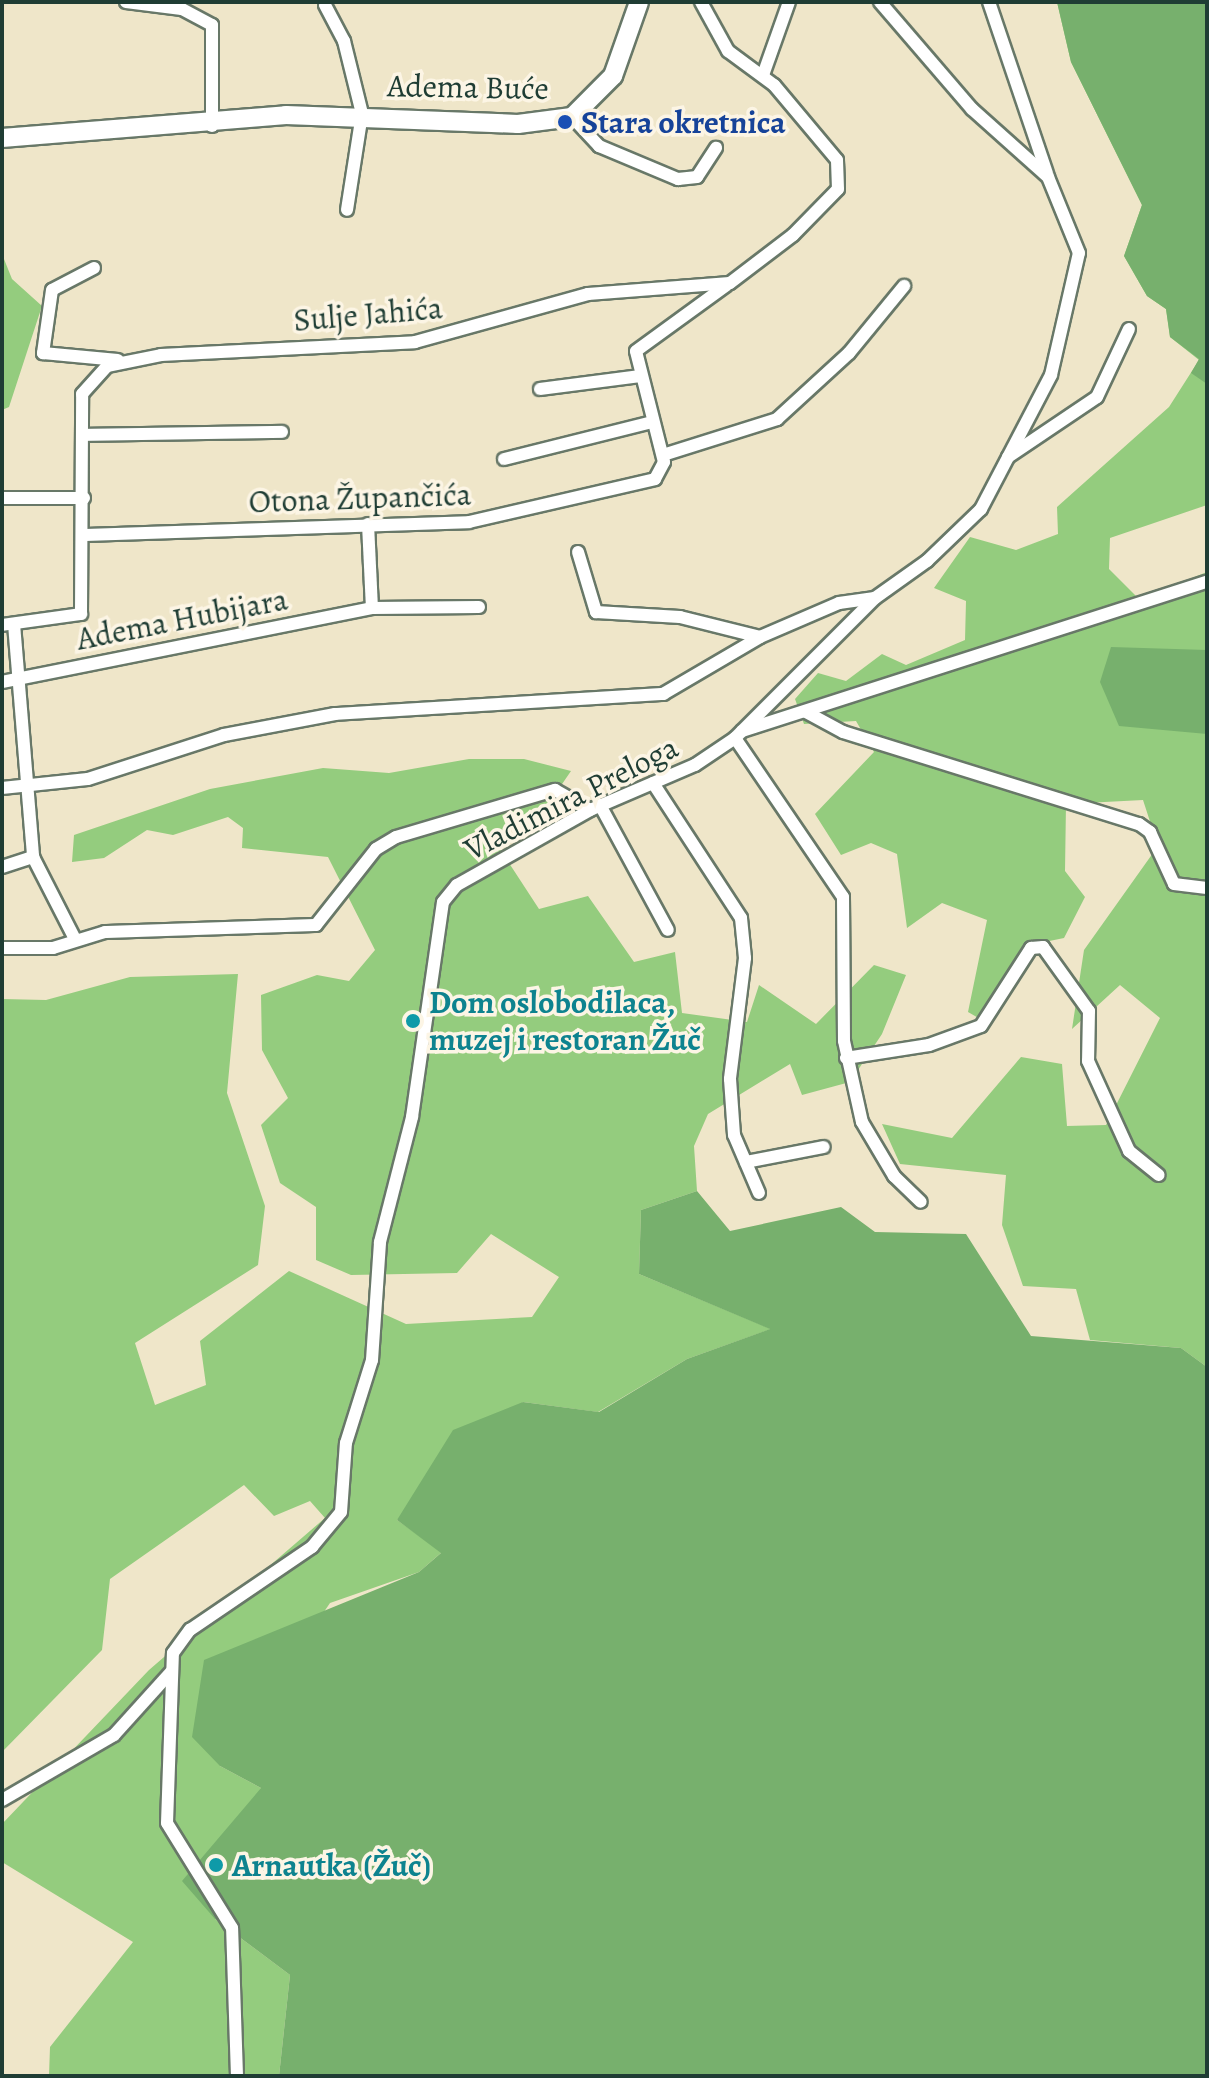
<!DOCTYPE html>
<html>
<head>
<meta charset="utf-8">
<style>
	body { margin:0 }
	#map { position:relative; width:1209px; height:2078px; overflow:hidden; background:#efe6c9; font-family:Alegreya,serif }
	div>[style] { position:absolute }
	.green>* { inset:0; background:#94cc7e }
	.forest>* { inset:0; background:#77b06d }
	.roads { filter:drop-shadow(2px 0 #687868) drop-shadow(-2px 0 #687868) drop-shadow(0 2px #687868) drop-shadow(0 -2px #687868) }
	.street>* { height:12px; margin:-6px; padding:0 6px; transform-origin:6px; border-radius:6px; background:#fff }
	.secondary>* { height:18px; margin:-9px; padding:0 9px; transform-origin:9px; border-radius:9px; background:#fff }
	.dots>* { width:22px; height:22px; translate:-50% -50%; box-sizing:border-box; border:4px solid #fcf5e5; border-radius:50% }
	span { translate:-50% -50%; white-space:nowrap; text-align:center; line-height:1.15; -webkit-text-stroke:7px #fcf5e5; paint-order:stroke }
	.street-label { font-size:32px; color:#1f3d34 }
	.transit-label { font-size:32px; color:#164399; font-weight:700 }
	.left { translate:0 -50%; text-align:left }
	.culture-label { font-size:32px; color:#0d838f; font-weight:700 }
	.frame { position:absolute; inset:0; border:4px solid #1f3d34; pointer-events:none }
</style>
</head>
<body>
<div id="map">
	<div class="green">
		<div style="clip-path:polygon(1057px 2px,1207px 2px,1207px 505px,1110px 538px,1109px 569px,1139px 599px,1207px 572px,1207px 1367px,1181px 1348px,1090px 1340px,1076px 1289px,1023px 1286px,1002px 1225px,1006px 1175px,900px 1164px,882px 1124px,952px 1138px,1021px 1057px,1062px 1064px,1067px 1126px,1106px 1125px,1160px 1018px,1120px 985px,1072px 1029px,1084px 950px,1158px 846px,1143px 800px,1066px 804px,1065px 871px,1085px 897px,1064px 938px,1025px 946px,982px 1020px,968px 1012px,987px 920px,942px 903px,907px 928px,897px 854px,871px 843px,841px 855px,815px 814px,874px 752px,856px 721px,804px 724px,795px 699px,818px 673px,846px 681px,882px 654px,906px 665px,965px 640px,966px 601px,934px 588px,970px 537px,1016px 550px,1058px 534px,1057px 507px,1169px 407px,1199px 360px,1170px 337px,1166px 309px,1147px 296px,1124px 256px,1142px 205px,1071px 62px)"></div>
		<div style="clip-path:polygon(2px 254px,12px 279px,42px 306px,9px 407px,2px 410px)"></div>
		<div style="clip-path:polygon(469px 759px,524px 759px,571px 771px,545px 809px,492px 837px,539px 909px,588px 896px,634px 962px,675px 952px,682px 1013px,747px 1022px,759px 985px,816px 1024px,874px 965px,906px 975px,882px 1034px,850px 1082px,802px 1095px,790px 1064px,708px 1114px,694px 1146px,697px 1191px,641px 1210px,639px 1274px,771px 1329px,687px 1359px,598px 1412px,523px 1402px,397px 1520px,442px 1552px,419px 1572px,330px 1603px,220px 1766px,261px 1788px,215px 1919px,290px 1975px,279px 2076px,49px 2076px,50px 2047px,133px 1942px,2px 1862px,2px 1824px,149px 1670px,325px 1518px,310px 1501px,274px 1516px,244px 1485px,110px 1579px,102px 1650px,2px 1752px,2px 999px,46px 1000px,130px 977px,238px 974px,227px 1093px,265px 1206px,258px 1265px,135px 1343px,155px 1405px,206px 1385px,200px 1341px,289px 1271px,406px 1324px,532px 1317px,559px 1277px,491px 1234px,457px 1273px,351px 1275px,316px 1260px,316px 1207px,280px 1183px,261px 1125px,288px 1098px,262px 1050px,261px 995px,317px 975px,349px 981px,375px 950px,328px 857px,242px 848px,243px 828px,228px 817px,173px 835px,147px 830px,104px 858px,72px 862px,74px 835px,210px 789px,323px 768px,389px 773px)"></div>
	</div>
	<div class="forest">
		<div style="clip-path:polygon(1057px 2px,1207px 2px,1207px 384px,1191px 373px,1199px 359px,1170px 337px,1166px 309px,1147px 296px,1124px 256px,1142px 205px,1071px 62px)"></div>
		<div style="clip-path:polygon(1111px 647px,1207px 650px,1207px 734px,1119px 726px,1100px 682px)"></div>
		<div style="clip-path:polygon(697px 1191px,730px 1231px,841px 1207px,875px 1232px,966px 1234px,1031px 1336px,1181px 1348px,1207px 1367px,1207px 2076px,279px 2076px,290px 1975px,215px 1919px,182px 1881px,261px 1788px,220px 1766px,192px 1737px,204px 1660px,419px 1572px,441px 1553px,397px 1520px,453px 1430px,523px 1402px,599px 1412px,687px 1359px,770px 1329px,639px 1274px,641px 1210px)"></div>
	</div>
	<div class="roads">
		<div class="street">
			<div style="left:126px;top:2px;width:56px;rotate:7.1deg"></div>
			<div style="left:182px;top:9px;width:34px;rotate:28deg"></div>
			<div style="left:212px;top:25px;width:101px;rotate:90deg"></div>
			<div style="left:989px;top:2px;width:181px;rotate:71.3deg"></div>
			<div style="left:325px;top:5px;width:41px;rotate:62.2deg"></div>
			<div style="left:344px;top:41px;width:75px;rotate:76.1deg"></div>
			<div style="left:362px;top:114px;width:97px;rotate:98.9deg"></div>
			<div style="left:763px;top:75px;width:77px;rotate:-70.4deg"></div>
			<div style="left:572px;top:117px;width:40px;rotate:47deg"></div>
			<div style="left:599px;top:146px;width:86px;rotate:22.7deg"></div>
			<div style="left:678px;top:179px;width:19px;rotate:-6deg"></div>
			<div style="left:697px;top:177px;width:35px;rotate:-57deg"></div>
			<div style="left:94px;top:268px;width:47px;rotate:152.4deg"></div>
			<div style="left:52px;top:290px;width:64px;rotate:98.1deg"></div>
			<div style="left:43px;top:353px;width:75px;rotate:5.3deg"></div>
			<div style="left:540px;top:389px;width:101px;rotate:-7.4deg"></div>
			<div style="left:83px;top:435px;width:199px;rotate:-0.9deg"></div>
			<div style="left:663px;top:455px;width:120px;rotate:-17.5deg"></div>
			<div style="left:777px;top:419px;width:98px;rotate:-42.5deg"></div>
			<div style="left:849px;top:353px;width:87px;rotate:-50.6deg"></div>
			<div style="left:1008px;top:457px;width:107px;rotate:-34deg"></div>
			<div style="left:1097px;top:397px;width:75px;rotate:-64.8deg"></div>
			<div style="left:504px;top:459px;width:153px;rotate:-14deg"></div>
			<div style="left:2px;top:498px;width:82px"></div>
			<div style="left:368px;top:524px;width:84px;rotate:87.3deg"></div>
			<div style="left:84px;top:535px;width:385px;rotate:-1.9deg"></div>
			<div style="left:469px;top:522px;width:191px;rotate:-13deg"></div>
			<div style="left:655px;top:479px;width:19px;rotate:-62deg"></div>
			<div style="left:664px;top:462px;width:114px;rotate:-104.2deg"></div>
			<div style="left:636px;top:351px;width:112px;rotate:-36deg"></div>
			<div style="left:578px;top:552px;width:63px;rotate:73.3deg"></div>
			<div style="left:596px;top:612px;width:84px;rotate:3.4deg"></div>
			<div style="left:680px;top:617px;width:82px;rotate:14deg"></div>
			<div style="left:14px;top:624px;width:234px;rotate:85.3deg"></div>
			<div style="left:33px;top:857px;width:90px;rotate:62.9deg"></div>
			<div style="left:2px;top:625px;width:80px;rotate:-7.9deg"></div>
			<div style="left:81px;top:614px;width:220px;rotate:-89.7deg"></div>
			<div style="left:82px;top:394px;width:38px;rotate:-48deg"></div>
			<div style="left:107px;top:366px;width:55px;rotate:-11.5deg"></div>
			<div style="left:161px;top:355px;width:254px;rotate:-2.9deg"></div>
			<div style="left:415px;top:342px;width:180px;rotate:-15.5deg"></div>
			<div style="left:588px;top:294px;width:142px;rotate:-4.4deg"></div>
			<div style="left:730px;top:283px;width:79px;rotate:-37.3deg"></div>
			<div style="left:793px;top:235px;width:64px;rotate:-45.6deg"></div>
			<div style="left:838px;top:189px;width:29px;rotate:-92deg"></div>
			<div style="left:837px;top:160px;width:98px;rotate:-130deg"></div>
			<div style="left:774px;top:85px;width:57px;rotate:-143.5deg"></div>
			<div style="left:728px;top:51px;width:56px;rotate:-118.9deg"></div>
			<div style="left:2px;top:682px;width:377px;rotate:-11.3deg"></div>
			<div style="left:372px;top:608px;width:107px;rotate:-0.5deg"></div>
			<div style="left:806px;top:712px;width:42px;rotate:28.4deg"></div>
			<div style="left:843px;top:732px;width:310px;rotate:17.3deg"></div>
			<div style="left:1139px;top:824px;width:14px;rotate:36deg"></div>
			<div style="left:1150px;top:832px;width:57px;rotate:65.2deg"></div>
			<div style="left:1174px;top:884px;width:33px;rotate:7deg"></div>
			<div style="left:742px;top:731px;width:488px;rotate:-17.8deg"></div>
			<div style="left:735px;top:738px;width:192px;rotate:55.8deg"></div>
			<div style="left:843px;top:897px;width:144px;rotate:89.6deg"></div>
			<div style="left:844px;top:1041px;width:83px;rotate:77.5deg"></div>
			<div style="left:862px;top:1122px;width:63px;rotate:59.3deg"></div>
			<div style="left:894px;top:1176px;width:37px;rotate:44deg"></div>
			<div style="left:653px;top:783px;width:161px;rotate:56.9deg"></div>
			<div style="left:741px;top:918px;width:40px;rotate:84.3deg"></div>
			<div style="left:745px;top:958px;width:122px;rotate:97.1deg"></div>
			<div style="left:730px;top:1079px;width:56px;rotate:85.9deg"></div>
			<div style="left:734px;top:1135px;width:63px;rotate:66.7deg"></div>
			<div style="left:2px;top:788px;width:86px;rotate:-6deg"></div>
			<div style="left:88px;top:779px;width:143px;rotate:-17.9deg"></div>
			<div style="left:224px;top:735px;width:113px;rotate:-10.7deg"></div>
			<div style="left:335px;top:714px;width:329px;rotate:-3.5deg"></div>
			<div style="left:663px;top:694px;width:113px;rotate:-30.4deg"></div>
			<div style="left:760px;top:637px;width:86px;rotate:-23.3deg"></div>
			<div style="left:839px;top:603px;width:36px;rotate:-8deg"></div>
			<div style="left:600px;top:805px;width:142px;rotate:61.5deg"></div>
			<div style="left:2px;top:867px;width:33px;rotate:-18deg"></div>
			<div style="left:2px;top:948px;width:51px"></div>
			<div style="left:53px;top:948px;width:54px;rotate:-17.1deg"></div>
			<div style="left:105px;top:932px;width:211px;rotate:-1.9deg"></div>
			<div style="left:316px;top:925px;width:97px;rotate:-51.7deg"></div>
			<div style="left:376px;top:849px;width:23px;rotate:-31deg"></div>
			<div style="left:396px;top:837px;width:166px;rotate:-16.5deg"></div>
			<div style="left:555px;top:790px;width:40px;rotate:29.7deg"></div>
			<div style="left:846px;top:1058px;width:84px;rotate:-8.9deg"></div>
			<div style="left:929px;top:1045px;width:55px;rotate:-20.1deg"></div>
			<div style="left:981px;top:1026px;width:93px;rotate:-57.3deg"></div>
			<div style="left:1031px;top:948px;width:12px;rotate:-5deg"></div>
			<div style="left:1043px;top:947px;width:79px;rotate:54.3deg"></div>
			<div style="left:1089px;top:1011px;width:50px;rotate:91.1deg"></div>
			<div style="left:1088px;top:1061px;width:99px;rotate:65.5deg"></div>
			<div style="left:1129px;top:1151px;width:38px;rotate:39deg"></div>
			<div style="left:746px;top:1162px;width:79px;rotate:-10.9deg"></div>
			<div style="left:2px;top:1800px;width:129px;rotate:-30.1deg"></div>
			<div style="left:114px;top:1735px;width:85px;rotate:-47.9deg"></div>
			<div style="left:237px;top:2076px;width:148px;rotate:-91.9deg"></div>
			<div style="left:232px;top:1928px;width:123px;rotate:-121.8deg"></div>
			<div style="left:167px;top:1823px;width:170px;rotate:-88deg"></div>
			<div style="left:173px;top:1653px;width:29px;rotate:-54deg"></div>
			<div style="left:190px;top:1630px;width:148px;rotate:-34.2deg"></div>
			<div style="left:312px;top:1547px;width:45px;rotate:-50.4deg"></div>
			<div style="left:341px;top:1512px;width:69px;rotate:-85.9deg"></div>
			<div style="left:346px;top:1443px;width:87px;rotate:-72.6deg"></div>
			<div style="left:372px;top:1360px;width:118px;rotate:-86.1deg"></div>
			<div style="left:380px;top:1242px;width:129px;rotate:-75.6deg"></div>
			<div style="left:412px;top:1117px;width:217px;rotate:-81.8deg"></div>
			<div style="left:443px;top:902px;width:22px;rotate:-51deg"></div>
			<div style="left:457px;top:885px;width:153px;rotate:-29.4deg"></div>
			<div style="left:590px;top:810px;width:114px;rotate:-23.2deg"></div>
			<div style="left:695px;top:765px;width:48px;rotate:-34deg"></div>
			<div style="left:735px;top:738px;width:198px;rotate:-45deg"></div>
			<div style="left:875px;top:598px;width:64px;rotate:-35.4deg"></div>
			<div style="left:927px;top:561px;width:75px;rotate:-43.9deg"></div>
			<div style="left:981px;top:509px;width:151px;rotate:-62.4deg"></div>
			<div style="left:1051px;top:375px;width:125px;rotate:-77.1deg"></div>
			<div style="left:1079px;top:253px;width:82px;rotate:-112.2deg"></div>
			<div style="left:1048px;top:177px;width:102px;rotate:-138.2deg"></div>
			<div style="left:972px;top:109px;width:141px;rotate:-130.7deg"></div>
		</div>
		<div class="secondary">
			<div style="left:2px;top:138px;width:285px;rotate:-4.6deg"></div>
			<div style="left:286px;top:115px;width:232px;rotate:2.2deg"></div>
			<div style="left:518px;top:124px;width:54px;rotate:-7.4deg"></div>
			<div style="left:572px;top:117px;width:58px;rotate:-45deg"></div>
			<div style="left:613px;top:76px;width:78px;rotate:-70.6deg"></div>
		</div>
	</div>
	<div class="dots">
		<div style="left:565px;top:122px;background:#1a4fb4"></div>
		<div style="left:413px;top:1021px;background:#0f9aa8"></div>
		<div style="left:216px;top:1865px;background:#0f9aa8"></div>
	</div>
	<div class="street-label">
		<span style="left:468px;top:87px;rotate:1deg">Adema Buće</span>
		<span style="left:368px;top:314px;rotate:-5deg">Sulje Jahića</span>
		<span style="left:360px;top:498px;rotate:-2deg">Otona Župančića</span>
		<span style="left:182px;top:619px;rotate:-11deg">Adema Hubijara</span>
		<span style="left:571px;top:798px;rotate:-27deg">Vladimira Preloga</span>
	</div>
	<div class="transit-label">
		<span class="left" style="left:581px;top:122px">Stara okretnica</span>
	</div>
	<div class="culture-label">
		<span class="left" style="left:429px;top:1021px">Dom oslobodilaca,<br>muzej i restoran Žuč</span>
		<span class="left" style="left:232px;top:1865px">Arnautka (Žuč)</span>
	</div>
	<div class="frame"></div>
</div>
</body>
</html>
